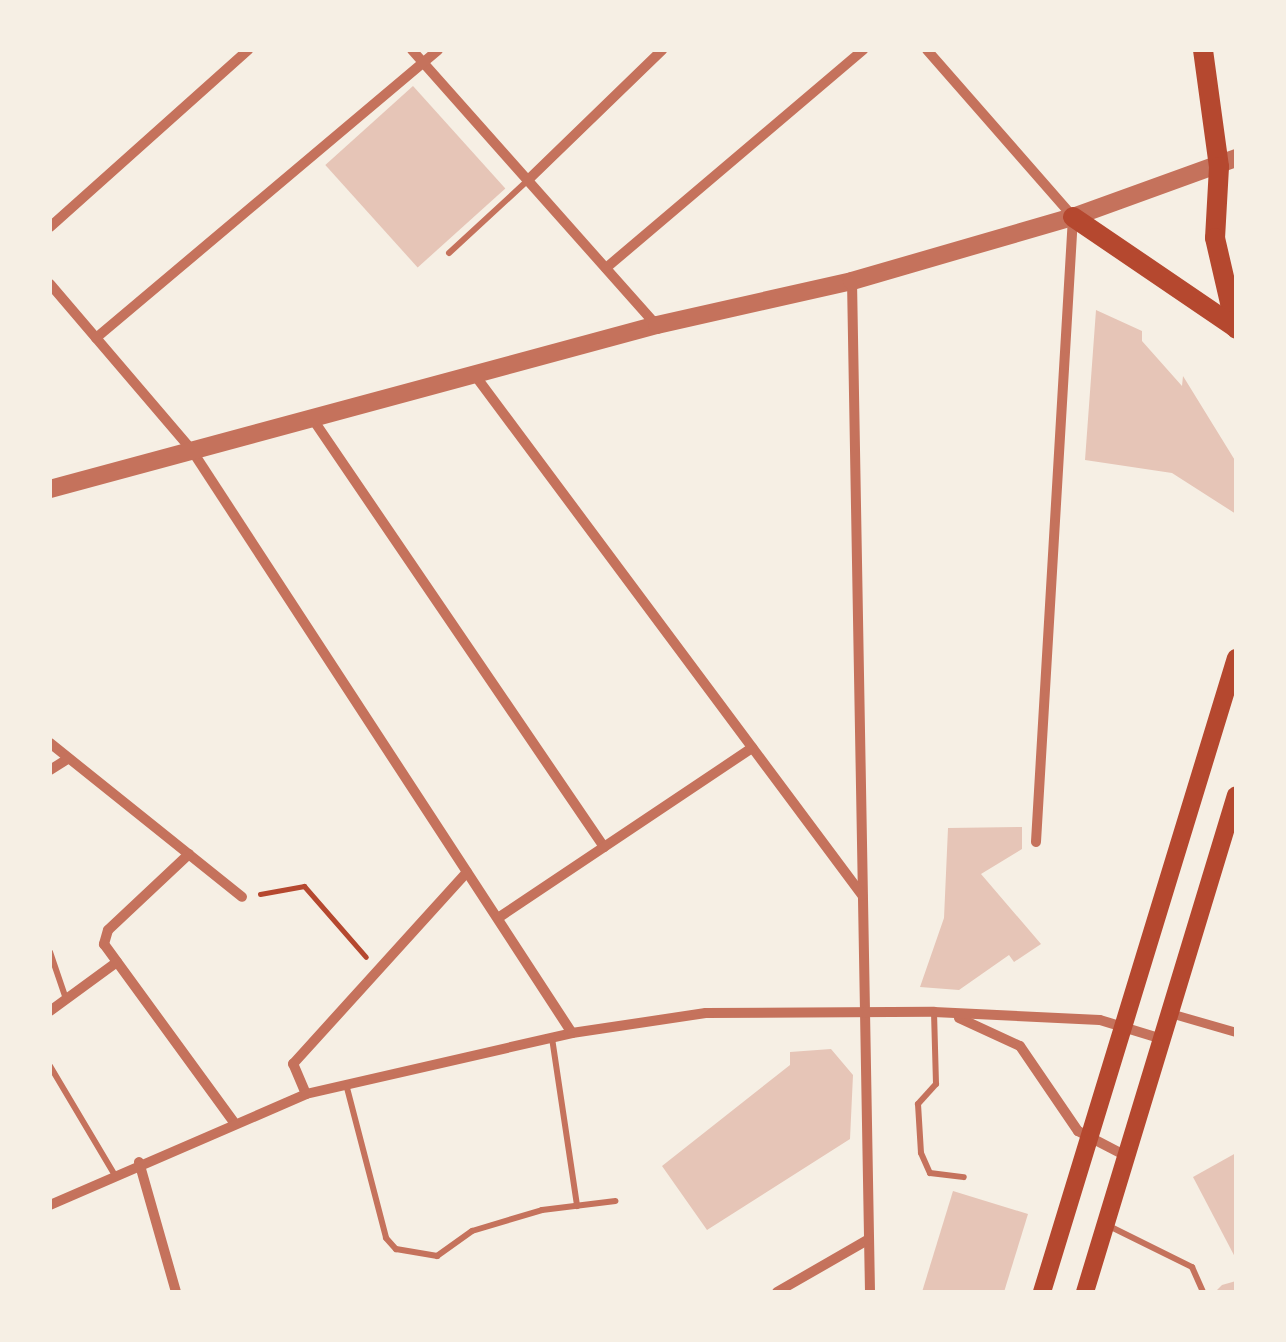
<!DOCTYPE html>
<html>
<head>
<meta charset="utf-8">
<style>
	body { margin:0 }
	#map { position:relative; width:1286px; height:1342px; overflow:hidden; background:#f6efe4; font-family:Figtree,sans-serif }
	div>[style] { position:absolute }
	.building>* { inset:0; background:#e6c5b7; transform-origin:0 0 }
	.path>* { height:5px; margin:-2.5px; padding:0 2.5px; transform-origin:2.5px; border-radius:2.5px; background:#b5482f }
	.service>* { height:6px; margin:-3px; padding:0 3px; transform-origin:3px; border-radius:3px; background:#c5725c }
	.pedestrian>* { height:9px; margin:-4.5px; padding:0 4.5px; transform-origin:4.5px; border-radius:4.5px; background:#c5725c }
	.minor>* { height:10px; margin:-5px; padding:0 5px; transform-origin:5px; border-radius:5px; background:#c5725c }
	.tertiary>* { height:18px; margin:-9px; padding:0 9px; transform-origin:9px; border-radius:9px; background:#c5725c }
	.secondary>* { height:18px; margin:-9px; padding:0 9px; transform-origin:9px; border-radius:9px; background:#b5482f }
	.primary>* { height:20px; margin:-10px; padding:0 10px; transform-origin:10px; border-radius:10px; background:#b5482f }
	span { translate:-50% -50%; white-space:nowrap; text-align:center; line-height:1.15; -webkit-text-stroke:10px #f6efe4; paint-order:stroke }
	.frame { position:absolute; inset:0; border:52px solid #f6efe4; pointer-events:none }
</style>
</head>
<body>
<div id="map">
	<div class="building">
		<div style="left:413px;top:86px;width:138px;height:118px;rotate:48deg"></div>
		<div style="clip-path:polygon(1096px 310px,1142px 331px,1142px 341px,1182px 386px,1183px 376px,1236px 462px,1236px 514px,1172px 473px,1085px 460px)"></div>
		<div style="clip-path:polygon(1022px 827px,1022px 849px,981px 874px,1041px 944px,1014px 962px,1009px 955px,959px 990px,920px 987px,944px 918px,948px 828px)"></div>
		<div style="clip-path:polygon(831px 1049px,853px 1075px,850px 1139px,707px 1230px,662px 1166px,790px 1065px,790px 1052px)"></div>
		<div style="clip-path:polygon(1236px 1153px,1236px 1259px,1193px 1177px)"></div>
		<div style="clip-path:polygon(953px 1191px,1028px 1214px,1004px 1292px,922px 1292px)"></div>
		<div style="clip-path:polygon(1236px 1281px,1236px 1292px,1215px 1292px,1222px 1285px)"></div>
	</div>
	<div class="path">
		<div style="left:260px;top:894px;width:45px;rotate:-10.3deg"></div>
		<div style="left:304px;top:886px;width:94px;rotate:48.9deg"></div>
	</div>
	<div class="service">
		<div style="left:449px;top:253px;width:108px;rotate:-42.7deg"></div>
		<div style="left:50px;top:952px;width:50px;rotate:71.2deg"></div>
		<div style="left:934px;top:1012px;width:72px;rotate:88.4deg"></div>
		<div style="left:936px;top:1084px;width:27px;rotate:132deg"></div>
		<div style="left:918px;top:1104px;width:49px;rotate:86.5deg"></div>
		<div style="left:921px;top:1153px;width:22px;rotate:66deg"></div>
		<div style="left:930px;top:1173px;width:34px;rotate:7deg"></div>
		<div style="left:552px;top:1038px;width:170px;rotate:81.5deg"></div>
		<div style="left:50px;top:1066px;width:126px;rotate:59.3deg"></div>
		<div style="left:346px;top:1084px;width:159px;rotate:75.4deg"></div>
		<div style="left:386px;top:1238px;width:15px;rotate:48deg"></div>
		<div style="left:396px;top:1249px;width:42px;rotate:9.7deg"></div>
		<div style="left:437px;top:1256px;width:43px;rotate:-35.5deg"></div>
		<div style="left:472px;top:1231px;width:73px;rotate:-16.7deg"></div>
		<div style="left:542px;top:1210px;width:74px;rotate:-7deg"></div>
		<div style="left:1107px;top:1225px;width:95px;rotate:26.3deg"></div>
		<div style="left:1192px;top:1267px;width:27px;rotate:66deg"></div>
	</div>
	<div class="pedestrian">
		<div style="left:1170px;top:1013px;width:69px;rotate:16.1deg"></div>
	</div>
	<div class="minor">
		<div style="left:412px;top:50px;width:368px;rotate:48.4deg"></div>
		<div style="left:927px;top:50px;width:222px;rotate:48.8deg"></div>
		<div style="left:1073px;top:217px;width:626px;rotate:93.39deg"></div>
		<div style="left:528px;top:180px;width:187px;rotate:-44.1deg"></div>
		<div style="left:50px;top:227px;width:266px;rotate:-41.8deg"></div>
		<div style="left:606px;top:268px;width:337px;rotate:-40.3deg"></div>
		<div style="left:852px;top:281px;width:1011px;rotate:88.98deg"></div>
		<div style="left:50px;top:284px;width:217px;rotate:49.5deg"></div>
		<div style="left:191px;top:449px;width:697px;rotate:56.88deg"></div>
		<div style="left:96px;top:338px;width:447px;rotate:-40.1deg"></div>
		<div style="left:474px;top:374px;width:650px;rotate:53.32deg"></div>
		<div style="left:312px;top:418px;width:519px;rotate:55.76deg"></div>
		<div style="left:50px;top:743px;width:246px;rotate:38.7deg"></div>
		<div style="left:50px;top:770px;width:22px;rotate:-32deg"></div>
		<div style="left:189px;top:854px;width:111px;rotate:136.8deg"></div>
		<div style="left:108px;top:930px;width:15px;rotate:106deg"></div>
		<div style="left:104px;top:944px;width:219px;rotate:53.9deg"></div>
		<div style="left:498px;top:918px;width:306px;rotate:-33.8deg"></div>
		<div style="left:50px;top:1011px;width:83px;rotate:-36.2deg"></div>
		<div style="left:959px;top:1018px;width:67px;rotate:24.7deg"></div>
		<div style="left:1020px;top:1046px;width:103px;rotate:55.7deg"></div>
		<div style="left:1078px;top:1131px;width:54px;rotate:27.5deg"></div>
		<div style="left:306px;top:1094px;width:33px;rotate:-113deg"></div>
		<div style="left:293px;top:1064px;width:259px;rotate:-47.8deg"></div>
		<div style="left:139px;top:1162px;width:135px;rotate:74.1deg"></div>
		<div style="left:50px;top:1205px;width:279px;rotate:-23.4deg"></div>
		<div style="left:306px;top:1094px;width:273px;rotate:-12.9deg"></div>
		<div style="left:572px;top:1033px;width:135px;rotate:-8.5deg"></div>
		<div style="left:706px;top:1013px;width:228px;rotate:-0.3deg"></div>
		<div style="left:934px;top:1012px;width:166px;rotate:2.8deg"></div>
		<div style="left:1100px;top:1020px;width:65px;rotate:17deg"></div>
		<div style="left:777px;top:1292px;width:106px;rotate:-29.9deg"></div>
	</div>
	<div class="tertiary">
		<div style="left:50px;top:489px;width:629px;rotate:-15.12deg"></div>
		<div style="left:657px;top:325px;width:200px;rotate:-12.7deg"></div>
		<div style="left:852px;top:281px;width:230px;rotate:-16.2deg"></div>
		<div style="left:1073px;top:217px;width:173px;rotate:-19.9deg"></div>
	</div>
	<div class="secondary">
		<div style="left:1042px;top:1292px;width:663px;rotate:-72.99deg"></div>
		<div style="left:1085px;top:1292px;width:519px;rotate:-73.1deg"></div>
	</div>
	<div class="primary">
		<div style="left:1203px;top:50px;width:118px;rotate:82.2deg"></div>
		<div style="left:1219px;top:167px;width:71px;rotate:93.2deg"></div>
		<div style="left:1215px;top:238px;width:93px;rotate:77deg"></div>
		<div style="left:1073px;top:217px;width:196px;rotate:34.2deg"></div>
	</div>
	<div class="frame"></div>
</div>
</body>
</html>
